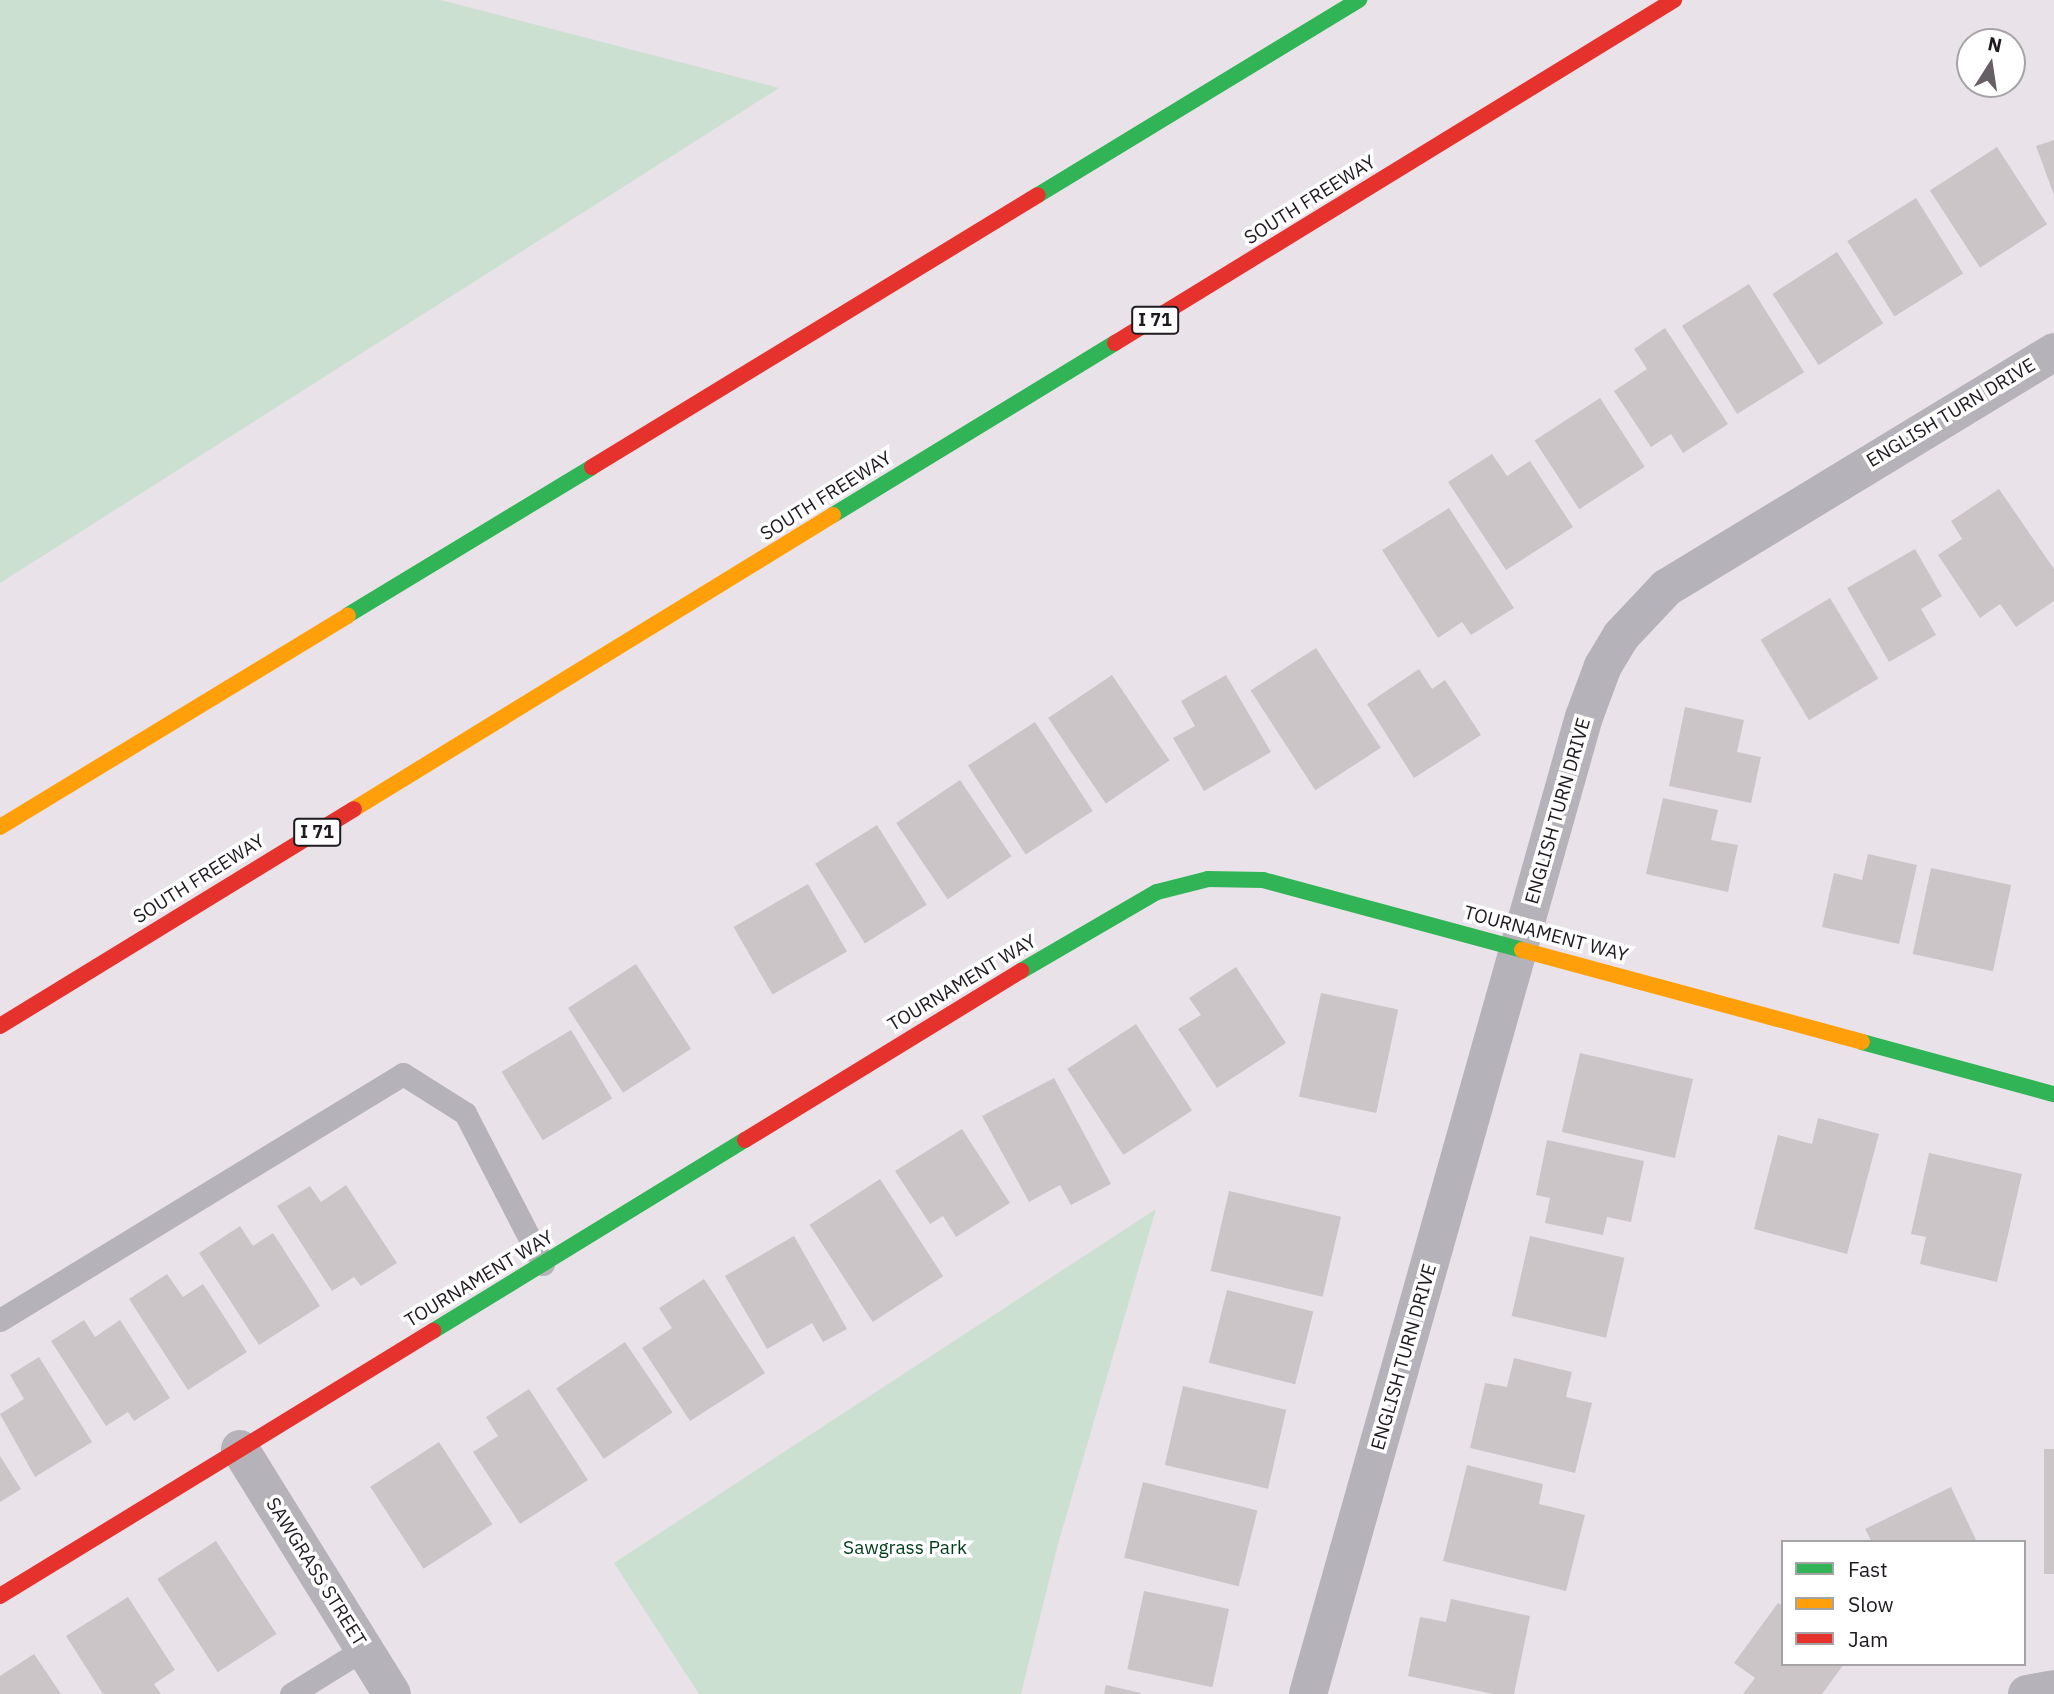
<!DOCTYPE html>
<html>
<head>
<meta charset="utf-8">
<style>
	body { margin:0 }
	#map { position:relative; width:2054px; height:1694px; overflow:hidden; background:#e9e2e9; font-family:"IBM Plex Sans",sans-serif }
	div>[style] { position:absolute }
	.green>* { inset:0; background:#cbe0d1 }
	.building>* { inset:0; background:#ccc5c7; transform-origin:0 0 }
	.lane>* { height:23px; margin:-11.5px; padding:0 11.5px; transform-origin:11.5px; border-radius:11.5px; background:#b5b2ba }
	.street>* { height:38px; margin:-19px; padding:0 19px; transform-origin:19px; border-radius:19px; background:#b5b2ba }
	.fast>* { height:16px; margin:-8px; padding:0 8px; transform-origin:8px; border-radius:8px; background:#30b455 }
	.slow>* { height:16px; margin:-8px; padding:0 8px; transform-origin:8px; border-radius:8px; background:#ff9f0a }
	.jam>* { height:16px; margin:-8px; padding:0 8px; transform-origin:8px; border-radius:8px; background:#e5322d }
	span { translate:-50% -50%; white-space:nowrap; text-align:center; line-height:1.15; -webkit-text-stroke:7px #fff; paint-order:stroke }
	.shield-label span { padding:2px 5px; background:#fff; border:2px solid; border-radius:5px; -webkit-text-stroke-width:0 }
	.shield-label { font-size:18px; color:#1f1a1f; font-weight:700 }
	.street-label { font-size:19px; color:#1f1a1f }
	.park-label { font-size:19px; color:#003c1a }
	.legend { position:absolute; left:1781px; top:1540px; width:245px; height:126px; box-sizing:border-box; background:#fff; border:2px solid #a5a3a5; margin:0; padding:9px 12px; list-style:none; font-size:21px; color:#1f1a1f }
	.legend li { display:flex; align-items:center; gap:14px; height:35px }
	.legend b { width:35px; border:2px solid #a5a3a5 }
	.north { position:absolute; left:1956px; top:28px; width:70px; height:70px; box-sizing:border-box; background:#fff; border:2px solid #a5a3a5; border-radius:50%; rotate:12deg; font-size:19px; font-weight:700; line-height:28px; text-align:center; color:#1f1a1f }
	.north::after { content:''; display:block; margin:auto; width:24px; height:32px; background:#666066; clip-path:polygon(50% 0,100% 100%,50% 72%,0 100%) }
</style>
</head>
<body>
<div id="map">
	<div class="green">
		<div style="clip-path:polygon(0 0,441px 0,779px 88px,0 583px)"></div>
		<div style="clip-path:polygon(1156px 1209px,1058px 1544px,1021px 1694px,699px 1694px,614px 1563px)"></div>
	</div>
	<div class="building">
		<div style="clip-path:polygon(2054px 140px,2054px 195px,2036px 146px)"></div>
		<div style="left:1997px;top:147px;width:92px;height:80px;rotate:57deg"></div>
		<div style="left:1916px;top:198px;width:89px;height:81px;rotate:58deg"></div>
		<div style="left:1837px;top:252px;width:85px;height:77px;rotate:57deg"></div>
		<div style="left:1749px;top:284px;width:104px;height:79px;rotate:58deg"></div>
		<div style="clip-path:polygon(1665px 328px,1728px 424px,1683px 453px,1671px 434px,1651px 447px,1614px 391px,1647px 369px,1634px 349px)"></div>
		<div style="left:1600px;top:398px;width:82px;height:78px;rotate:57deg"></div>
		<div style="clip-path:polygon(1492px 454px,1507px 476px,1530px 461px,1573px 527px,1506px 570px,1448px 482px)"></div>
		<div style="clip-path:polygon(1999px 489px,2054px 569px,2054px 601px,2016px 627px,2000px 604px,1980px 618px,1938px 555px,1962px 539px,1951px 521px)"></div>
		<div style="clip-path:polygon(1449px 508px,1514px 608px,1471px 635px,1462px 622px,1438px 638px,1382px 550px)"></div>
		<div style="clip-path:polygon(1915px 549px,1942px 596px,1921px 609px,1936px 635px,1889px 662px,1847px 588px)"></div>
		<div style="left:1830px;top:598px;width:94px;height:81px;rotate:59deg"></div>
		<div style="left:1316px;top:648px;width:119px;height:78px;rotate:57deg"></div>
		<div style="clip-path:polygon(1419px 669px,1432px 689px,1445px 680px,1481px 735px,1414px 778px,1367px 704px)"></div>
		<div style="left:1112px;top:675px;width:103px;height:77px;rotate:56deg"></div>
		<div style="clip-path:polygon(1226px 675px,1271px 752px,1204px 791px,1173px 738px,1195px 726px,1181px 701px)"></div>
		<div style="clip-path:polygon(1685px 707px,1744px 720px,1737px 752px,1761px 757px,1751px 803px,1669px 786px)"></div>
		<div style="left:1035px;top:722px;width:106px;height:80px;rotate:57deg"></div>
		<div style="left:960px;top:780px;width:92px;height:77px;rotate:56deg"></div>
		<div style="clip-path:polygon(1663px 798px,1718px 810px,1711px 840px,1738px 845px,1728px 892px,1646px 874px)"></div>
		<div style="left:877px;top:825px;width:94px;height:73px;rotate:58deg"></div>
		<div style="clip-path:polygon(1868px 854px,1917px 865px,1899px 944px,1822px 927px,1834px 873px,1862px 880px)"></div>
		<div style="left:1931px;top:868px;width:82px;height:88px;rotate:12deg"></div>
		<div style="left:808px;top:884px;width:78px;height:86px;rotate:60deg"></div>
		<div style="left:636px;top:964px;width:101px;height:81px;rotate:57deg"></div>
		<div style="clip-path:polygon(1236px 967px,1286px 1043px,1217px 1088px,1178px 1029px,1201px 1015px,1189px 998px)"></div>
		<div style="left:1321px;top:993px;width:79px;height:106px;rotate:12deg"></div>
		<div style="left:1136px;top:1024px;width:103px;height:82px;rotate:57deg"></div>
		<div style="left:571px;top:1030px;width:80px;height:81px;rotate:59deg"></div>
		<div style="left:1580px;top:1053px;width:116px;height:81px;rotate:13deg"></div>
		<div style="clip-path:polygon(1054px 1078px,1111px 1184px,1071px 1205px,1060px 1185px,1029px 1202px,982px 1116px)"></div>
		<div style="clip-path:polygon(1818px 1118px,1879px 1134px,1847px 1254px,1754px 1229px,1778px 1135px,1812px 1144px)"></div>
		<div style="clip-path:polygon(962px 1129px,1010px 1203px,956px 1237px,943px 1216px,930px 1224px,895px 1171px)"></div>
		<div style="clip-path:polygon(1547px 1140px,1644px 1161px,1631px 1222px,1607px 1217px,1603px 1235px,1545px 1223px,1550px 1198px,1536px 1195px)"></div>
		<div style="clip-path:polygon(1929px 1153px,2022px 1174px,1997px 1282px,1920px 1264px,1926px 1237px,1911px 1234px)"></div>
		<div style="left:880px;top:1179px;width:116px;height:84px;rotate:57deg"></div>
		<div style="clip-path:polygon(346px 1185px,397px 1263px,361px 1286px,354px 1277px,332px 1291px,277px 1206px,310px 1186px,321px 1202px)"></div>
		<div style="left:1229px;top:1191px;width:115px;height:82px;rotate:13deg"></div>
		<div style="clip-path:polygon(240px 1226px,253px 1246px,273px 1233px,320px 1306px,259px 1345px,199px 1253px)"></div>
		<div style="clip-path:polygon(794px 1236px,847px 1329px,823px 1342px,812px 1323px,767px 1349px,725px 1276px)"></div>
		<div style="left:1530px;top:1236px;width:97px;height:82px;rotate:13deg"></div>
		<div style="clip-path:polygon(167px 1274px,183px 1297px,203px 1284px,247px 1352px,188px 1390px,129px 1299px)"></div>
		<div style="clip-path:polygon(704px 1279px,765px 1373px,690px 1421px,642px 1348px,672px 1328px,659px 1308px)"></div>
		<div style="left:1227px;top:1290px;width:89px;height:75px;rotate:14deg"></div>
		<div style="clip-path:polygon(84px 1320px,95px 1337px,120px 1320px,170px 1398px,134px 1421px,128px 1412px,106px 1426px,51px 1341px)"></div>
		<div style="left:625px;top:1342px;width:85px;height:83px;rotate:56deg"></div>
		<div style="clip-path:polygon(39px 1357px,92px 1442px,35px 1477px,0 1414px,24px 1399px,10px 1375px)"></div>
		<div style="clip-path:polygon(1514px 1358px,1572px 1372px,1566px 1397px,1592px 1403px,1575px 1473px,1470px 1448px,1485px 1383px,1507px 1387px)"></div>
		<div style="left:1183px;top:1386px;width:106px;height:81px;rotate:13deg"></div>
		<div style="clip-path:polygon(529px 1389px,588px 1480px,520px 1524px,473px 1452px,498px 1436px,486px 1417px)"></div>
		<div style="left:439px;top:1442px;width:98px;height:82px;rotate:57deg"></div>
		<div style="left:2044px;top:1449px;width:10px;height:125px"></div>
		<div style="clip-path:polygon(0 1456px,21px 1489px,0 1502px)"></div>
		<div style="clip-path:polygon(1467px 1465px,1543px 1484px,1539px 1504px,1585px 1515px,1566px 1591px,1443px 1561px)"></div>
		<div style="left:1143px;top:1482px;width:118px;height:78px;rotate:14deg"></div>
		<div style="clip-path:polygon(1951px 1487px,1977px 1542px,1872px 1542px,1865px 1529px)"></div>
		<div style="left:216px;top:1541px;width:111px;height:70px;rotate:57deg"></div>
		<div style="left:1144px;top:1591px;width:87px;height:80px;rotate:12deg"></div>
		<div style="clip-path:polygon(128px 1597px,175px 1670px,154px 1684px,161px 1694px,103px 1694px,66px 1636px)"></div>
		<div style="clip-path:polygon(1451px 1599px,1530px 1616px,1514px 1694px,1493px 1694px,1408px 1676px,1420px 1617px,1446px 1622px)"></div>
		<div style="clip-path:polygon(1778px 1603px,1783px 1606px,1783px 1664px,1844px 1664px,1822px 1694px,1743px 1694px,1755px 1678px,1734px 1663px)"></div>
		<div style="clip-path:polygon(34px 1654px,61px 1694px,0 1694px,0 1676px)"></div>
		<div style="clip-path:polygon(1106px 1685px,1141px 1693px,1140px 1694px,1104px 1694px)"></div>
	</div>
	<div class="lane">
		<div style="left:0;top:1320px;width:472px;rotate:-31.4deg"></div>
		<div style="left:403px;top:1074px;width:73px;rotate:32.2deg"></div>
		<div style="left:465px;top:1113px;width:170px;rotate:62.7deg"></div>
		<div style="left:291px;top:1694px;width:86px;rotate:-31.7deg"></div>
	</div>
	<div class="street">
		<div style="left:240px;top:1449px;width:288px;rotate:58.2deg"></div>
		<div style="left:1308px;top:1694px;width:1015px;rotate:-74.23deg"></div>
		<div style="left:1584px;top:717px;width:54px;rotate:-69.6deg"></div>
		<div style="left:1603px;top:666px;width:35px;rotate:-59deg"></div>
		<div style="left:1621px;top:636px;width:66px;rotate:-46.8deg"></div>
		<div style="left:1666px;top:588px;width:454px;rotate:-31.3deg"></div>
		<div style="left:2027px;top:1694px;width:27px;rotate:-10deg"></div>
	</div>
	<div class="fast">
		<div style="left:1038px;top:195px;width:376px;rotate:-31.3deg"></div>
		<div style="left:833px;top:515px;width:330px;rotate:-31.4deg"></div>
		<div style="left:348px;top:615px;width:285px;rotate:-31.2deg"></div>
		<div style="left:1021px;top:971px;width:157px;rotate:-30.2deg"></div>
		<div style="left:1157px;top:892px;width:53px;rotate:-14.3deg"></div>
		<div style="left:1208px;top:879px;width:55px;rotate:1deg"></div>
		<div style="left:1263px;top:880px;width:268px;rotate:15.1deg"></div>
		<div style="left:1862px;top:1042px;width:199px;rotate:15.2deg"></div>
		<div style="left:433px;top:1331px;width:366px;rotate:-31.5deg"></div>
	</div>
	<div class="slow">
		<div style="left:354px;top:809px;width:562px;rotate:-31.54deg"></div>
		<div style="left:0;top:827px;width:407px;rotate:-31.3deg"></div>
		<div style="left:1522px;top:950px;width:352px;rotate:15.1deg"></div>
	</div>
	<div class="jam">
		<div style="left:1115px;top:343px;width:656px;rotate:-31.53deg"></div>
		<div style="left:592px;top:467px;width:522px;rotate:-31.38deg"></div>
		<div style="left:0;top:1026px;width:415px;rotate:-31.5deg"></div>
		<div style="left:745px;top:1140px;width:324px;rotate:-31.5deg"></div>
		<div style="left:0;top:1596px;width:508px;rotate:-31.47deg"></div>
	</div>
	<div class="shield-label">
		<span style="left:1155px;top:320px">I 71</span>
		<span style="left:317px;top:832px">I 71</span>
	</div>
	<div class="street-label">
		<span style="left:1310px;top:200px;rotate:-32deg">SOUTH FREEWAY</span>
		<span style="left:1951px;top:413px;rotate:-31deg">ENGLISH TURN DRIVE</span>
		<span style="left:826px;top:496px;rotate:-32deg">SOUTH FREEWAY</span>
		<span style="left:1558px;top:811px;rotate:-74deg">ENGLISH TURN DRIVE</span>
		<span style="left:199px;top:879px;rotate:-32deg">SOUTH FREEWAY</span>
		<span style="left:1546px;top:934px;rotate:15deg">TOURNAMENT WAY</span>
		<span style="left:962px;top:983px;rotate:-31deg">TOURNAMENT WAY</span>
		<span style="left:479px;top:1279px;rotate:-31deg">TOURNAMENT WAY</span>
		<span style="left:1404px;top:1357px;rotate:-74deg">ENGLISH TURN DRIVE</span>
		<span style="left:316px;top:1572px;rotate:58deg">SAWGRASS STREET</span>
	</div>
	<div class="park-label">
		<span style="left:905px;top:1548px">Sawgrass Park</span>
	</div>
	<ul class="legend">
	<li><b style="height:9px;background:#30b455"></b>Fast</li>
	<li><b style="height:9px;background:#ff9f0a"></b>Slow</li>
	<li><b style="height:9px;background:#e5322d"></b>Jam</li>
	</ul>
	<div class="north">N</div>
</div>
</body>
</html>
